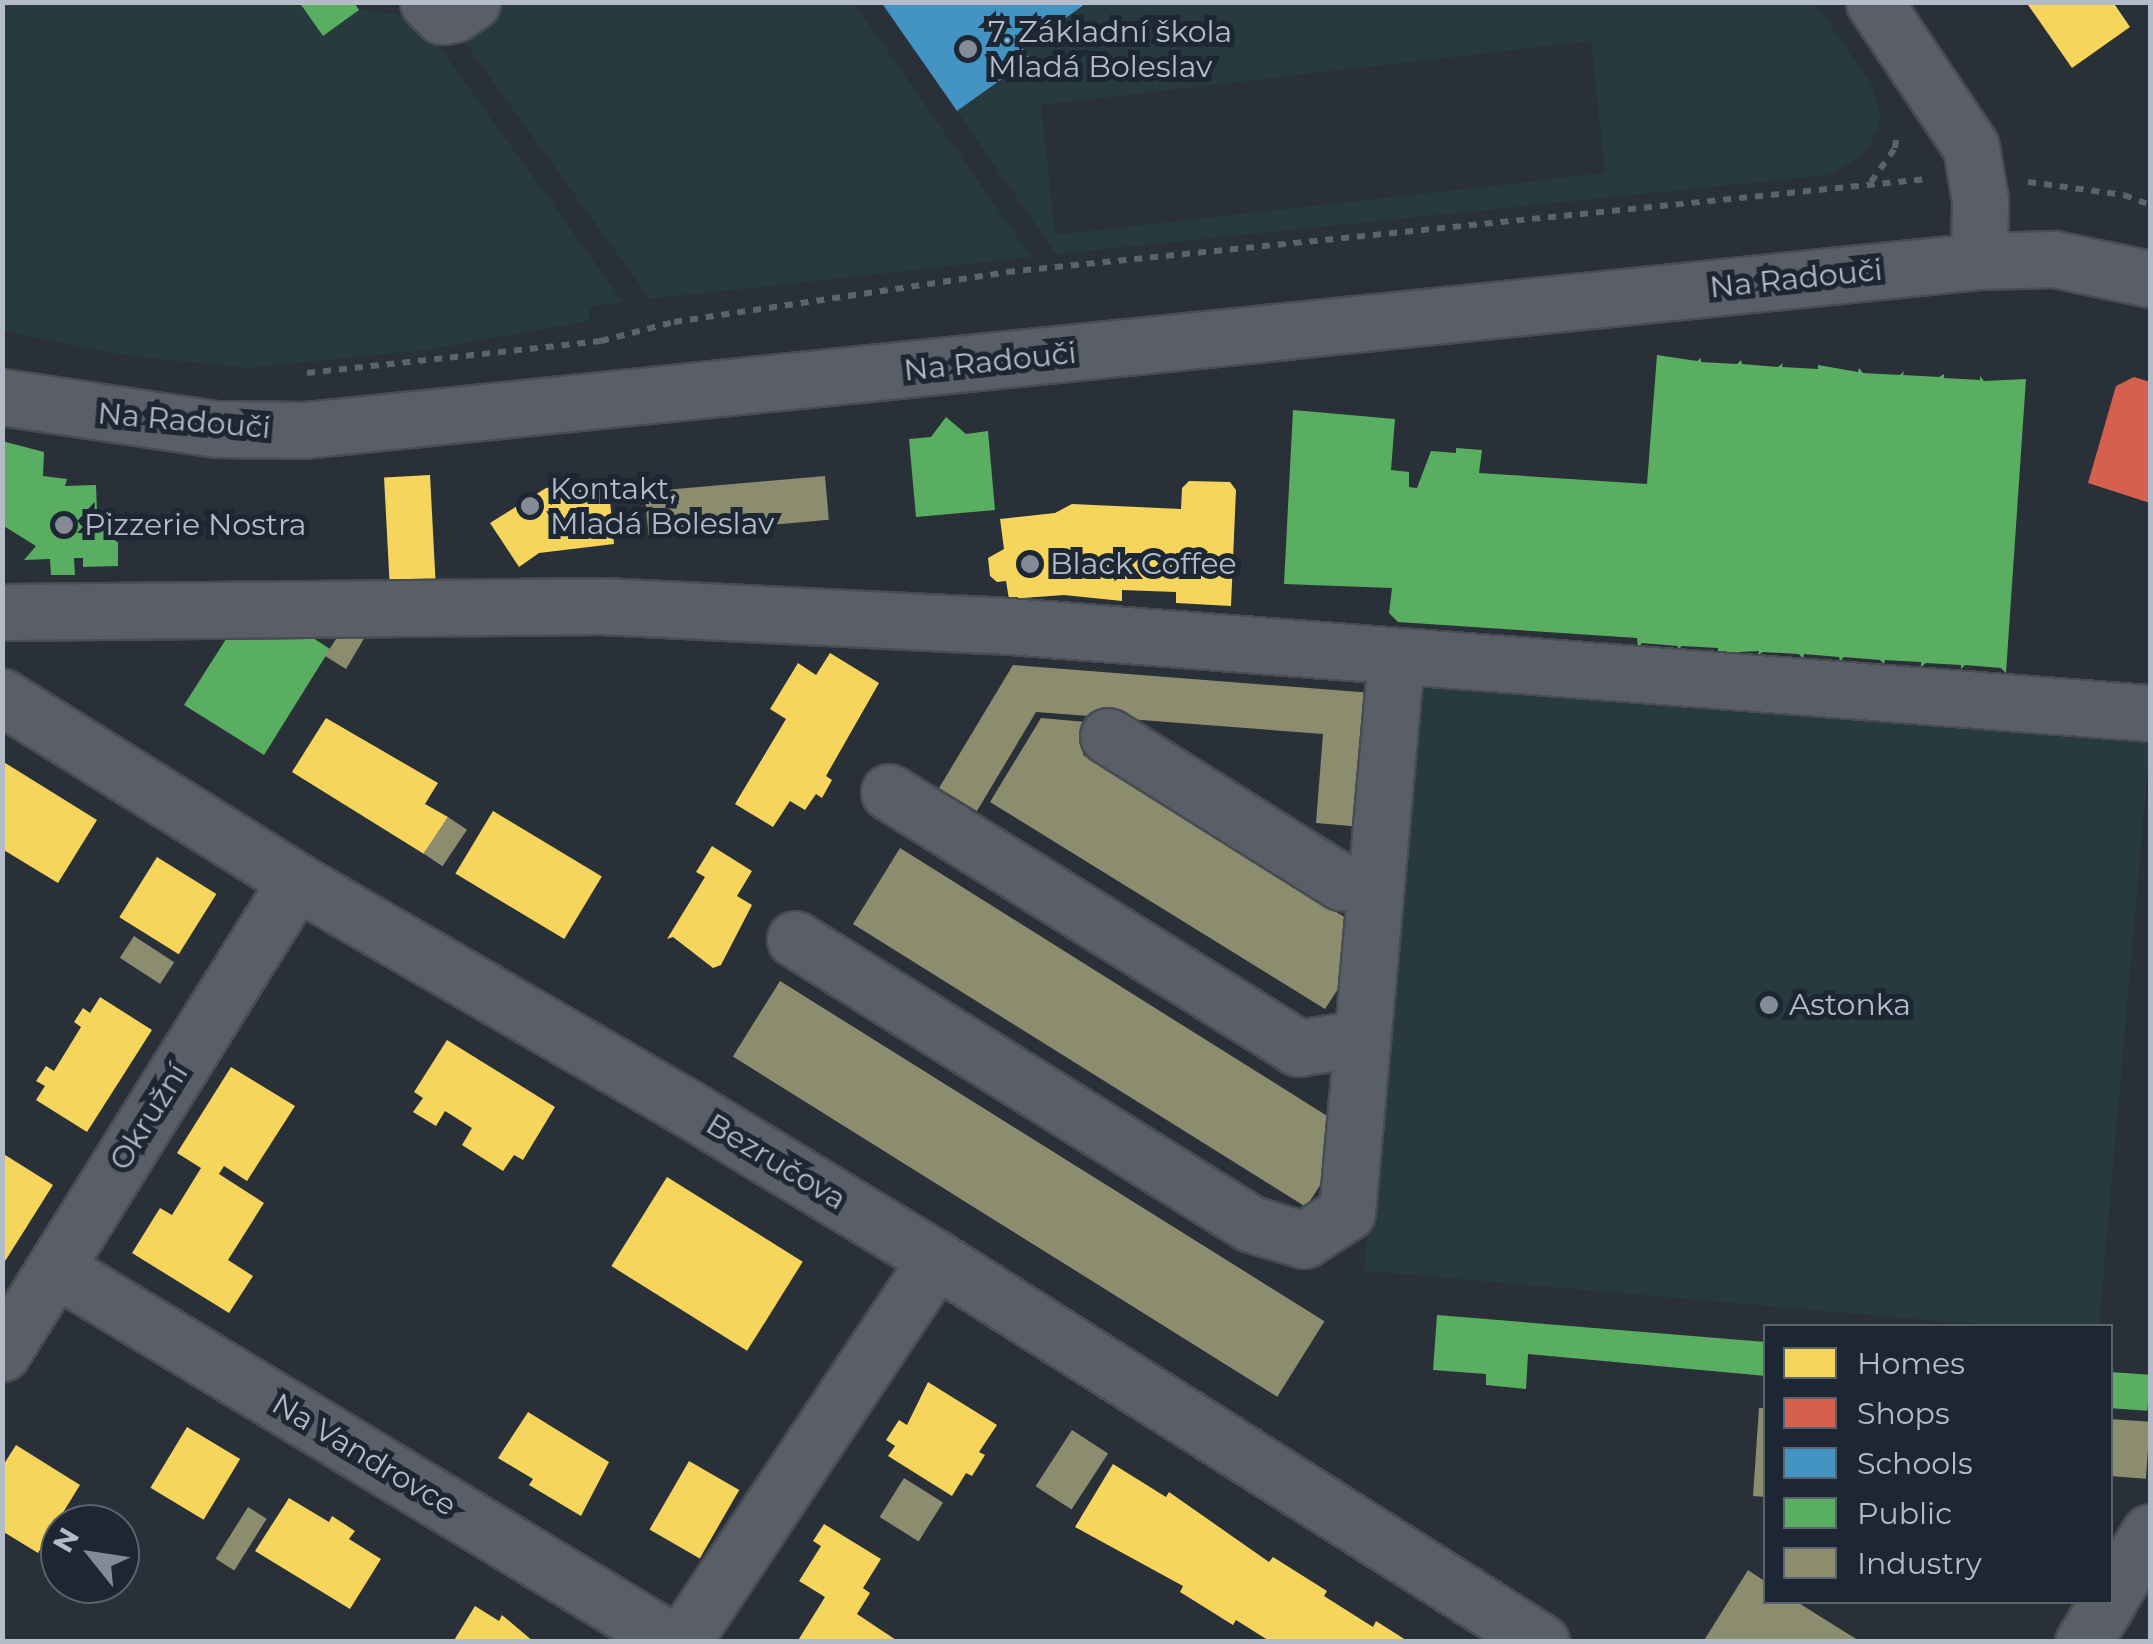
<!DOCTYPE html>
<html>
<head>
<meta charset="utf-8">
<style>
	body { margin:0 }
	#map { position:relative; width:2153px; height:1644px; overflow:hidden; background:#2a3038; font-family:Montserrat,sans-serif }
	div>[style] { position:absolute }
	.green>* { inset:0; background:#273a3e; transform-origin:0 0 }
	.homes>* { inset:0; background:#f6d55c; transform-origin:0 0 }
	.shops>* { inset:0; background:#d6604d }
	.schools>* { inset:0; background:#4393c3 }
	.public>* { inset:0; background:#5aae61; transform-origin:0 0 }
	.industry>* { inset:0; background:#8c8c6e; transform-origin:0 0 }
	.path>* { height:6px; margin-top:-3px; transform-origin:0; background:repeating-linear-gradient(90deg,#5d636a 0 8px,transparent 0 16px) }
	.roads { filter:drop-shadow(2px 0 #484c53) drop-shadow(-2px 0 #484c53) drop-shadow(0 2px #484c53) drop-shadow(0 -2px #484c53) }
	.minor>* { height:55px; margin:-27.5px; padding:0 27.5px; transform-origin:27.5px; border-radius:27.5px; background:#5a5e66 }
	.dots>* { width:28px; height:28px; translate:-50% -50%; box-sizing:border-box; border:5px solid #1d2633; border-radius:50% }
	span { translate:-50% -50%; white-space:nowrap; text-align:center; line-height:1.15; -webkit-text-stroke:10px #1d2633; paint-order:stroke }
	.poi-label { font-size:30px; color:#b4bcc9 }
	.left { translate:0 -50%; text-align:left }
	.street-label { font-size:30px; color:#b4bcc9 }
	.frame { position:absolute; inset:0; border:5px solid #b4bcc9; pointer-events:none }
	.legend { position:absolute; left:1763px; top:1324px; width:350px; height:280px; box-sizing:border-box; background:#1d2633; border:2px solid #59626f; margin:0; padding:12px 18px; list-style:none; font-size:30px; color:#b4bcc9 }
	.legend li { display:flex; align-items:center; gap:20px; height:50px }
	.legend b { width:50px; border:2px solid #59626f }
	.north { position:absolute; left:40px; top:1504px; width:100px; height:100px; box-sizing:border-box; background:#1d2633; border:2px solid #59626f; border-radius:50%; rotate:300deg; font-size:28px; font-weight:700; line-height:40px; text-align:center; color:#b4bcc9 }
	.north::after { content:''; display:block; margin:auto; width:35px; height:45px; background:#848b96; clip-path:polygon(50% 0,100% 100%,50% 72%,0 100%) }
</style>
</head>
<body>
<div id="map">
	<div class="green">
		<div style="clip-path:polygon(evenodd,1814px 2px,1871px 83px,1880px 112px,1879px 127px,1864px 155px,1828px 175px,1056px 254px,957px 111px,1030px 59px,1016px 39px,1046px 18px,1054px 27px,1088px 3px,1814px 2px,1591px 41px,1605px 173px,1055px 235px,1041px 105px,1591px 41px)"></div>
		<div style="clip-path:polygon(2px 3px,299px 3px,323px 36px,359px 10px,418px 17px,623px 302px,589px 307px,589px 321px,425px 350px,249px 368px,130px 356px,3px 331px)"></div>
		<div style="clip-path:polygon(480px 3px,854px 3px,1031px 257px,650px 299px,452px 25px)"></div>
		<div style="left:1416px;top:677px;width:737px;height:596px;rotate:5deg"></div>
	</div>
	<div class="homes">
		<div style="clip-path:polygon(2026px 2px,2113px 2px,2130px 27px,2072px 68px)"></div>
		<div style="left:430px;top:475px;width:111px;height:46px;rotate:87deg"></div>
		<div style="clip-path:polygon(608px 479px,614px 544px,539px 553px,519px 567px,490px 523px,546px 488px)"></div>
		<div style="clip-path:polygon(1189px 481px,1230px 482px,1236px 490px,1231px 606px,1176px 603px,1176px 592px,1122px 590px,1122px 601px,1064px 595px,1009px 599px,1006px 581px,997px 582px,990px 576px,988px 558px,1004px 549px,1000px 519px,1055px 513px,1072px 504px,1181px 509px,1182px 488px)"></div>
		<div style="clip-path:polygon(830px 653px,879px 683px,826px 776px,832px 780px,822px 798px,816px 794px,805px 810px,790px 801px,773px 827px,735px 804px,786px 719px,770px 709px,798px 663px,816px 675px)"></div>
		<div style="clip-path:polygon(326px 718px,438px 783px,425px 804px,448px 817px,424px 854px,292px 772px)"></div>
		<div style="clip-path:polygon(2px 761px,97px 820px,58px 883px,2px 849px)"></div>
		<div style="left:493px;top:811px;width:127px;height:73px;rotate:31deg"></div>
		<div style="clip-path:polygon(712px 846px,752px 871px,737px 896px,752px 905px,721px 965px,713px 968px,673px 937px,667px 939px,705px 877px,696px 872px)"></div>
		<div style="left:157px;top:857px;width:70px;height:71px;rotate:32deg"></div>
		<div style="clip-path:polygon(100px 997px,152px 1030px,87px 1132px,36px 1100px,45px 1086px,36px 1081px,46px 1066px,54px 1071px,81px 1027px,74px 1022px,83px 1008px,90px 1013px)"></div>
		<div style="clip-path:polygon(447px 1040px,555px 1107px,523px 1160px,514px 1155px,503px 1171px,462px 1145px,472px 1128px,445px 1111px,436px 1126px,413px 1112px,423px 1098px,414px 1092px)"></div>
		<div style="clip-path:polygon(231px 1067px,295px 1106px,247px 1181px,224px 1166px,219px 1174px,264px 1203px,228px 1260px,253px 1276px,229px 1313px,132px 1253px,160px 1208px,172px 1215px,201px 1168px,177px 1153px)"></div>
		<div style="clip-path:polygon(2px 1153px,53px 1185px,2px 1266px)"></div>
		<div style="left:667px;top:1177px;width:160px;height:105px;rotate:32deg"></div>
		<div style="clip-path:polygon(928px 1382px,997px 1425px,979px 1452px,985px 1455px,972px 1476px,966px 1473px,952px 1496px,888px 1456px,895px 1446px,886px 1440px,899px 1420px,907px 1425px)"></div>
		<div style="clip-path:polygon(528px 1412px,609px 1462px,581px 1516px,529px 1485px,533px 1479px,498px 1458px)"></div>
		<div style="left:187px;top:1427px;width:62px;height:71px;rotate:31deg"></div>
		<div style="clip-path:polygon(16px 1445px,80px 1485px,38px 1553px,2px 1531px,2px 1467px)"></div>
		<div style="left:689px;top:1461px;width:58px;height:79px;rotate:30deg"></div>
		<div style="clip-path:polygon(1113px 1464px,1166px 1497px,1169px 1492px,1269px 1562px,1273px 1557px,1327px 1591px,1324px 1596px,1373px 1627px,1376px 1621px,1409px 1642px,1271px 1642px,1236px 1620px,1233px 1625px,1180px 1592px,1183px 1586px,1075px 1527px)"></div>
		<div style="clip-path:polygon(289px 1498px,329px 1522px,332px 1516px,355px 1531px,349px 1539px,381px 1559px,350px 1609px,255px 1551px)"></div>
		<div style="clip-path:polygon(824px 1524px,881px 1559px,863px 1588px,870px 1593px,857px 1614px,899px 1642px,797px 1642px,825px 1597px,799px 1581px,821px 1546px,813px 1541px)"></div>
		<div style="clip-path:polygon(475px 1606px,499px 1621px,502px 1615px,534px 1642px,453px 1642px)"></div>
	</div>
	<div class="shops">
		<div style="clip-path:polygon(2134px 377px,2150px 382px,2150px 503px,2088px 483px,2116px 386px)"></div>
	</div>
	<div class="schools">
		<div style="clip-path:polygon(881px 2px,1088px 2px,1053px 27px,1046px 18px,1016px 39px,1030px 59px,957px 111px)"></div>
	</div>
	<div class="public">
		<div style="clip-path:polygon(299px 2px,354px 2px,359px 10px,323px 36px)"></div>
		<div style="clip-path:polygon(1657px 355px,1697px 361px,1701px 358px,1701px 362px,1737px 364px,1741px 360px,1742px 364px,1778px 367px,1783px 363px,1782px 367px,1818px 369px,1818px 365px,1858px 372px,1859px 368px,1863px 373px,1900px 375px,1904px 371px,1903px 375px,1939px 377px,1944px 374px,1944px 378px,1980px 380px,1980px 376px,1984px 381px,2026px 379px,2006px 673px,2001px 668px,1965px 665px,1961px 669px,1961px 665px,1926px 663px,1921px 667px,1921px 662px,1885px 660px,1884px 664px,1880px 660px,1844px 657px,1840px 661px,1839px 657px,1804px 654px,1803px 659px,1799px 654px,1763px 652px,1758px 655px,1759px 651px,1718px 653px,1718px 648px,1682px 646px,1677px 650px,1678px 646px,1642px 643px,1638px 648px,1637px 638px,1398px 622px,1389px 613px,1392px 588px,1284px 584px,1293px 410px,1395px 419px,1391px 470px,1409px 472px,1409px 487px,1417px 488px,1431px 451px,1456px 453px,1456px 448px,1482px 450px,1479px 473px,1647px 484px)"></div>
		<div style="clip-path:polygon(946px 417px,966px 434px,988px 431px,995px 510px,916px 517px,909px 439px,931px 437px)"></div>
		<div style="clip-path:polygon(2px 441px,44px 452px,43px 476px,67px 479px,65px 486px,96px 485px,97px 512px,108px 512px,108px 531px,118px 531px,118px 566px,83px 567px,83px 558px,74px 558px,75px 575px,51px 575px,50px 559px,24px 560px,36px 546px,2px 525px)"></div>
		<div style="clip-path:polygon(228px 636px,310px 636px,330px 649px,264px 755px,184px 705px)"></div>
		<div style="clip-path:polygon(1437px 1315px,1766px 1342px,1766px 1376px,1528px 1354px,1526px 1389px,1486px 1385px,1486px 1374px,1433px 1370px)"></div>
		<div style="left:2110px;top:1372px;width:40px;height:36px;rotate:4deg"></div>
	</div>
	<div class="industry">
		<div style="left:825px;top:476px;width:44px;height:181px;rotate:85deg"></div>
		<div style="clip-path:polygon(349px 619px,375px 620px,346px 669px,325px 656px)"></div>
		<div style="clip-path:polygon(1013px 665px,1373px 693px,1363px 827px,1316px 823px,1323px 734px,1036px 712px,977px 811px,939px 788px)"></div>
		<div style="clip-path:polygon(1041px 718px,1086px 722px,1083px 755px,1354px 923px,1349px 972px,1325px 1009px,990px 802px)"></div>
		<div style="left:448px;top:817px;width:23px;height:44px;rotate:34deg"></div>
		<div style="clip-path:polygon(900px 848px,1332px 1119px,1330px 1170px,1306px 1207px,853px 924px)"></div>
		<div style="left:134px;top:936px;width:48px;height:26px;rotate:33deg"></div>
		<div style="left:780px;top:981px;width:642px;height:89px;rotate:32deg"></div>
		<div style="clip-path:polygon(1759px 1408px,1766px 1408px,1766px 1497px,1753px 1496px)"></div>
		<div style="left:2110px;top:1419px;width:40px;height:57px;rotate:4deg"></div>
		<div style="left:1072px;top:1430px;width:43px;height:67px;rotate:33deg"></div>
		<div style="left:904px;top:1478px;width:46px;height:46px;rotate:32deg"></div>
		<div style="left:248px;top:1507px;width:22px;height:61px;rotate:32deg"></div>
		<div style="clip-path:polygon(1748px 1570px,1766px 1582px,1766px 1602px,1797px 1602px,1861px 1642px,1703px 1642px)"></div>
	</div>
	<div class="path">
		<div style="left:1871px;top:182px;width:42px;rotate:-54.8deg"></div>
		<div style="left:1895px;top:148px;width:16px;rotate:-83deg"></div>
		<div style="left:2028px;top:182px;width:97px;rotate:7.7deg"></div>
		<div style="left:2124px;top:195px;width:28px;rotate:21deg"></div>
		<div style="left:307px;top:373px;width:296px;rotate:-6.2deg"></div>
		<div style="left:601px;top:341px;width:75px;rotate:-14.6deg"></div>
		<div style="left:674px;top:322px;width:337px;rotate:-8.5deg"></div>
		<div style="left:1007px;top:272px;width:925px;rotate:-5.77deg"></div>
	</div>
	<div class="roads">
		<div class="minor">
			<div style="left:428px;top:2px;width:20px;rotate:45deg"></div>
			<div style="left:442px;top:16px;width:12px;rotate:-9deg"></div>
			<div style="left:454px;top:14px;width:22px;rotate:-34deg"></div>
			<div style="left:1874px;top:2px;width:174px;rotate:56.2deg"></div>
			<div style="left:1971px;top:147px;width:54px;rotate:80.4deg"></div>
			<div style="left:1980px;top:200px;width:61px;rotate:90.9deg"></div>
			<div style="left:2px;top:397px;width:217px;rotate:8.5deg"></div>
			<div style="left:217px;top:429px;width:87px;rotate:0.7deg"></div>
			<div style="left:304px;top:430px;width:1684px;rotate:-5.76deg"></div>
			<div style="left:1979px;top:261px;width:75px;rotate:-1.5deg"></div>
			<div style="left:2054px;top:259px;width:98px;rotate:11.8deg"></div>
			<div style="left:2px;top:612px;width:599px;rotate:-0.57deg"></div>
			<div style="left:601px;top:606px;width:394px;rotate:2.8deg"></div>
			<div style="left:995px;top:625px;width:1158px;rotate:4.36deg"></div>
			<div style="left:2px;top:697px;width:347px;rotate:32deg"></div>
			<div style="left:296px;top:881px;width:451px;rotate:30.1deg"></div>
			<div style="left:686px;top:1107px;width:293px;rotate:31.3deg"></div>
			<div style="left:936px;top:1259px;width:716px;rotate:32.34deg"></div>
			<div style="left:1108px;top:736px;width:275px;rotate:32.1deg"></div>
			<div style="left:1341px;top:882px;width:35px;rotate:7deg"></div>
			<div style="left:889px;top:792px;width:483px;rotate:32deg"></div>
			<div style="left:1298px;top:1048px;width:65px;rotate:-8.9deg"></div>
			<div style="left:795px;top:939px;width:538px;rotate:32.01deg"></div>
			<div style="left:1251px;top:1224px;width:55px;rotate:16.8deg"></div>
			<div style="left:1304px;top:1240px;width:51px;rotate:-33.1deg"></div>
			<div style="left:1347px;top:1212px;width:558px;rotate:-84.96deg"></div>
			<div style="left:55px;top:1268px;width:722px;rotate:31.18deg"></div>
			<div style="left:2px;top:1353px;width:556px;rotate:-58.08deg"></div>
			<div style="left:2110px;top:1597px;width:76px;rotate:-58.4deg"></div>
			<div style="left:682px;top:1642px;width:460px;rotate:-56.4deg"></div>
			<div style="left:2083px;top:1642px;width:47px;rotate:-58deg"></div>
		</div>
	</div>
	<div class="dots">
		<div style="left:968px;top:49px;background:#848b96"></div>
		<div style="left:530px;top:506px;background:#848b96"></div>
		<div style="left:64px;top:525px;background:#848b96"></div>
		<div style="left:1030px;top:564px;background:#848b96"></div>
		<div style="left:1769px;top:1005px;background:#848b96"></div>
	</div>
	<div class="poi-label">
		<span class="left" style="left:988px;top:49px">7. Základní škola<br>Mladá Boleslav</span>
		<span class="left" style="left:550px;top:506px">Kontakt,<br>Mladá Boleslav</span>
		<span class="left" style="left:84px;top:525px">Pizzerie Nostra</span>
		<span class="left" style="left:1050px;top:564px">Black Coffee</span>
		<span class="left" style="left:1789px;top:1005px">Astonka</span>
	</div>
	<div class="street-label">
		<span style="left:1796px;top:279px;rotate:-6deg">Na Radouči</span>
		<span style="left:990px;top:362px;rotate:-6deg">Na Radouči</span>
		<span style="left:184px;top:421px;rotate:5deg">Na Radouči</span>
		<span style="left:149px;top:1117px;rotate:-58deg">Okružní</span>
		<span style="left:776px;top:1162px;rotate:31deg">Bezručova</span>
		<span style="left:364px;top:1455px;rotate:31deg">Na Vandrovce</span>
	</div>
	<div class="frame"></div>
	<ul class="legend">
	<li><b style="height:28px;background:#f6d55c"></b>Homes</li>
	<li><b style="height:28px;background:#d6604d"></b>Shops</li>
	<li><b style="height:28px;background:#4393c3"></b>Schools</li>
	<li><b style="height:28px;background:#5aae61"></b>Public</li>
	<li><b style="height:28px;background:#8c8c6e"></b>Industry</li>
	</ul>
	<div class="north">N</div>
</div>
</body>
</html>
